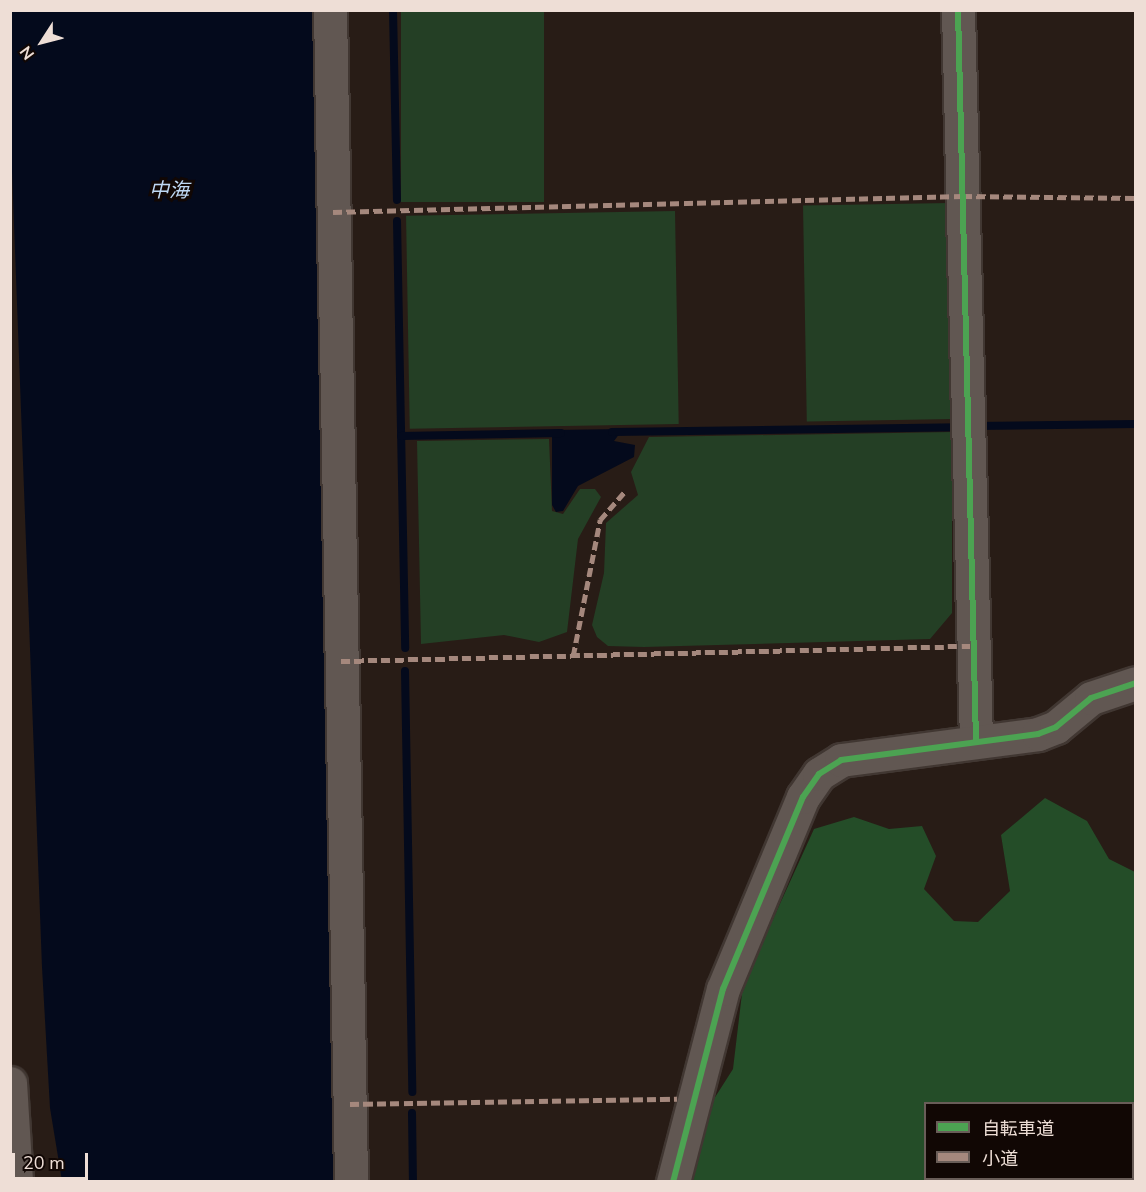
<!DOCTYPE html>
<html>
<head>
<meta charset="utf-8">
<style>
	body { margin:0 }
	#map { position:relative; width:1146px; height:1192px; overflow:hidden; background:#281c16; font-family:"Nunito Sans","Noto Sans JP",sans-serif }
	div>[style] { position:absolute }
	.green>* { inset:0; background:#243f25; transform-origin:0 0 }
	.forest>* { inset:0; background:#244d28 }
	.water>* { inset:0; background:#040a1c }
	.stream>* { height:8px; margin:-4px; padding:0 4px; transform-origin:4px; border-radius:4px; background:#040a1c }
	.roads { filter:drop-shadow(2px 0 #413732) drop-shadow(-2px 0 #413732) drop-shadow(0 2px #413732) drop-shadow(0 -2px #413732) }
	.minor>* { height:33px; margin:-16.5px; padding:0 16.5px; transform-origin:16.5px; border-radius:16.5px; background:#615752 }
	.quiet>* { height:4.5px; margin-top:-2.25px; transform-origin:0; background:repeating-linear-gradient(90deg,#a5887d 0 9px,transparent 0 13.5px) }
	.cycleway>* { height:6px; margin:-3px; padding:0 3px; transform-origin:3px; border-radius:3px; background:#4ca352 }
	span { translate:-50% -50%; white-space:nowrap; text-align:center; line-height:1.15; -webkit-text-stroke:6px #110704; paint-order:stroke }
	.water-label { font-size:20px; color:#bed8f4; font-style:italic }
	.frame { position:absolute; inset:0; border:12px solid #eeded6; pointer-events:none }
	.legend { position:absolute; left:924px; top:1102px; width:210px; height:78px; box-sizing:border-box; background:#110704; border:2px solid #695d58; margin:0; padding:8px 10px; list-style:none; font-size:18px; color:#eeded6 }
	.legend li { display:flex; align-items:center; gap:12px; height:30px }
	.legend b { width:30px; border:2px solid #695d58 }
	.north { position:absolute; left:12px; top:12px; width:60px; height:60px; -webkit-text-stroke:4px #110704; paint-order:stroke; rotate:234deg; font-size:16px; font-weight:700; line-height:24px; text-align:center; color:#eeded6 }
	.north::after { content:''; display:block; margin:auto; width:21px; height:27px; background:#eeded6; clip-path:polygon(50% 0,100% 100%,50% 72%,0 100%) }
	.scale { position:absolute; left:12px; top:1153px; width:76px; height:27px; box-sizing:border-box; border:3px solid #eeded6; border-top:0; padding-left:8px; font-size:18px; line-height:21px; white-space:nowrap; color:#eeded6; -webkit-text-stroke:4px #110704; paint-order:stroke }
</style>
</head>
<body>
<div id="map">
	<div class="green">
		<div style="left:401px;top:11px;width:143px;height:191px"></div>
		<div style="left:950px;top:203px;width:216px;height:147px;rotate:89deg"></div>
		<div style="left:675px;top:211px;width:213px;height:269px;rotate:89deg"></div>
		<div style="clip-path:polygon(952px 432px,952px 613px,930px 639px,644px 647px,608px 646px,597px 637px,592px 625px,604px 573px,606px 523px,638px 495px,631px 472px,649px 437px)"></div>
		<div style="clip-path:polygon(549px 439px,552px 511px,563px 514px,580px 489px,595px 489px,601px 497px,578px 539px,567px 632px,539px 642px,504px 635px,421px 644px,417px 441px)"></div>
	</div>
	<div class="forest">
		<div style="clip-path:polygon(evenodd,1045px 798px,1087px 821px,1109px 859px,1135px 872px,1135px 1181px,688px 1182px,705px 1113px,733px 1069px,743px 985px,814px 829px,854px 817px,889px 829px,922px 826px,936px 856px,924px 889px,954px 921px,978px 922px,1010px 891px,1001px 835px,1045px 798px,926px 1104px,1132px 1104px,1132px 1178px,926px 1178px,926px 1104px)"></div>
	</div>
	<div class="water">
		<div style="clip-path:polygon(10px 11px,321px 11px,343px 1181px,62px 1181px,50px 1108px,42px 967px,11px 144px)"></div>
		<div style="clip-path:polygon(623px 429px,614px 441px,635px 445px,634px 457px,578px 486px,563px 511px,556px 512px,552px 505px,552px 430px)"></div>
	</div>
	<div class="stream">
		<div style="left:393px;top:10px;width:190px;rotate:88.8deg"></div>
		<div style="left:397px;top:221px;width:427px;rotate:88.9deg"></div>
		<div style="left:975px;top:426px;width:161px;rotate:-0.7deg"></div>
		<div style="left:612px;top:432px;width:348px;rotate:-0.8deg"></div>
		<div style="left:401px;top:436px;width:160px;rotate:-1.1deg"></div>
		<div style="left:405px;top:671px;width:421px;rotate:89deg"></div>
		<div style="left:412px;top:1113px;width:69px;rotate:89.2deg"></div>
	</div>
	<div class="roads">
		<div class="minor">
			<div style="left:330px;top:10px;width:1172px;rotate:88.97deg"></div>
			<div style="left:958px;top:10px;width:730px;rotate:88.59deg"></div>
			<div style="left:10px;top:1083px;width:99px;rotate:86.5deg"></div>
			<div style="left:673px;top:1182px;width:199px;rotate:-75.5deg"></div>
			<div style="left:723px;top:989px;width:208px;rotate:-67.4deg"></div>
			<div style="left:803px;top:797px;width:28px;rotate:-55deg"></div>
			<div style="left:819px;top:774px;width:26px;rotate:-32deg"></div>
			<div style="left:841px;top:760px;width:199px;rotate:-7.5deg"></div>
			<div style="left:1038px;top:734px;width:19px;rotate:-21deg"></div>
			<div style="left:1056px;top:727px;width:45px;rotate:-39.6deg"></div>
			<div style="left:1091px;top:698px;width:47px;rotate:-18.4deg"></div>
		</div>
	</div>
	<div class="quiet">
		<div style="left:333px;top:212px;width:630px;rotate:-1.45deg"></div>
		<div style="left:963px;top:196px;width:173px;rotate:0.7deg"></div>
		<div style="left:573px;top:656px;width:139px;rotate:-78.8deg"></div>
		<div style="left:600px;top:520px;width:37px;rotate:-49deg"></div>
		<div style="left:341px;top:661px;width:629px;rotate:-1.37deg"></div>
		<div style="left:350px;top:1104px;width:327px;rotate:-0.9deg"></div>
	</div>
	<div class="cycleway">
		<div style="left:958px;top:10px;width:730px;rotate:88.59deg"></div>
		<div style="left:673px;top:1182px;width:199px;rotate:-75.5deg"></div>
		<div style="left:723px;top:989px;width:208px;rotate:-67.4deg"></div>
		<div style="left:803px;top:797px;width:28px;rotate:-55deg"></div>
		<div style="left:819px;top:774px;width:26px;rotate:-32deg"></div>
		<div style="left:841px;top:760px;width:199px;rotate:-7.5deg"></div>
		<div style="left:1038px;top:734px;width:19px;rotate:-21deg"></div>
		<div style="left:1056px;top:727px;width:45px;rotate:-39.6deg"></div>
		<div style="left:1091px;top:698px;width:47px;rotate:-18.4deg"></div>
	</div>
	<div class="water-label">
		<span style="left:169px;top:190px">中海</span>
	</div>
	<div class="frame"></div>
	<ul class="legend">
	<li><b style="height:8px;background:#4ca352"></b>自転車道</li>
	<li><b style="height:8px;background:#a5887d"></b>小道</li>
	</ul>
	<div class="north">N</div>
	<div class="scale">20 m</div>
</div>
</body>
</html>
